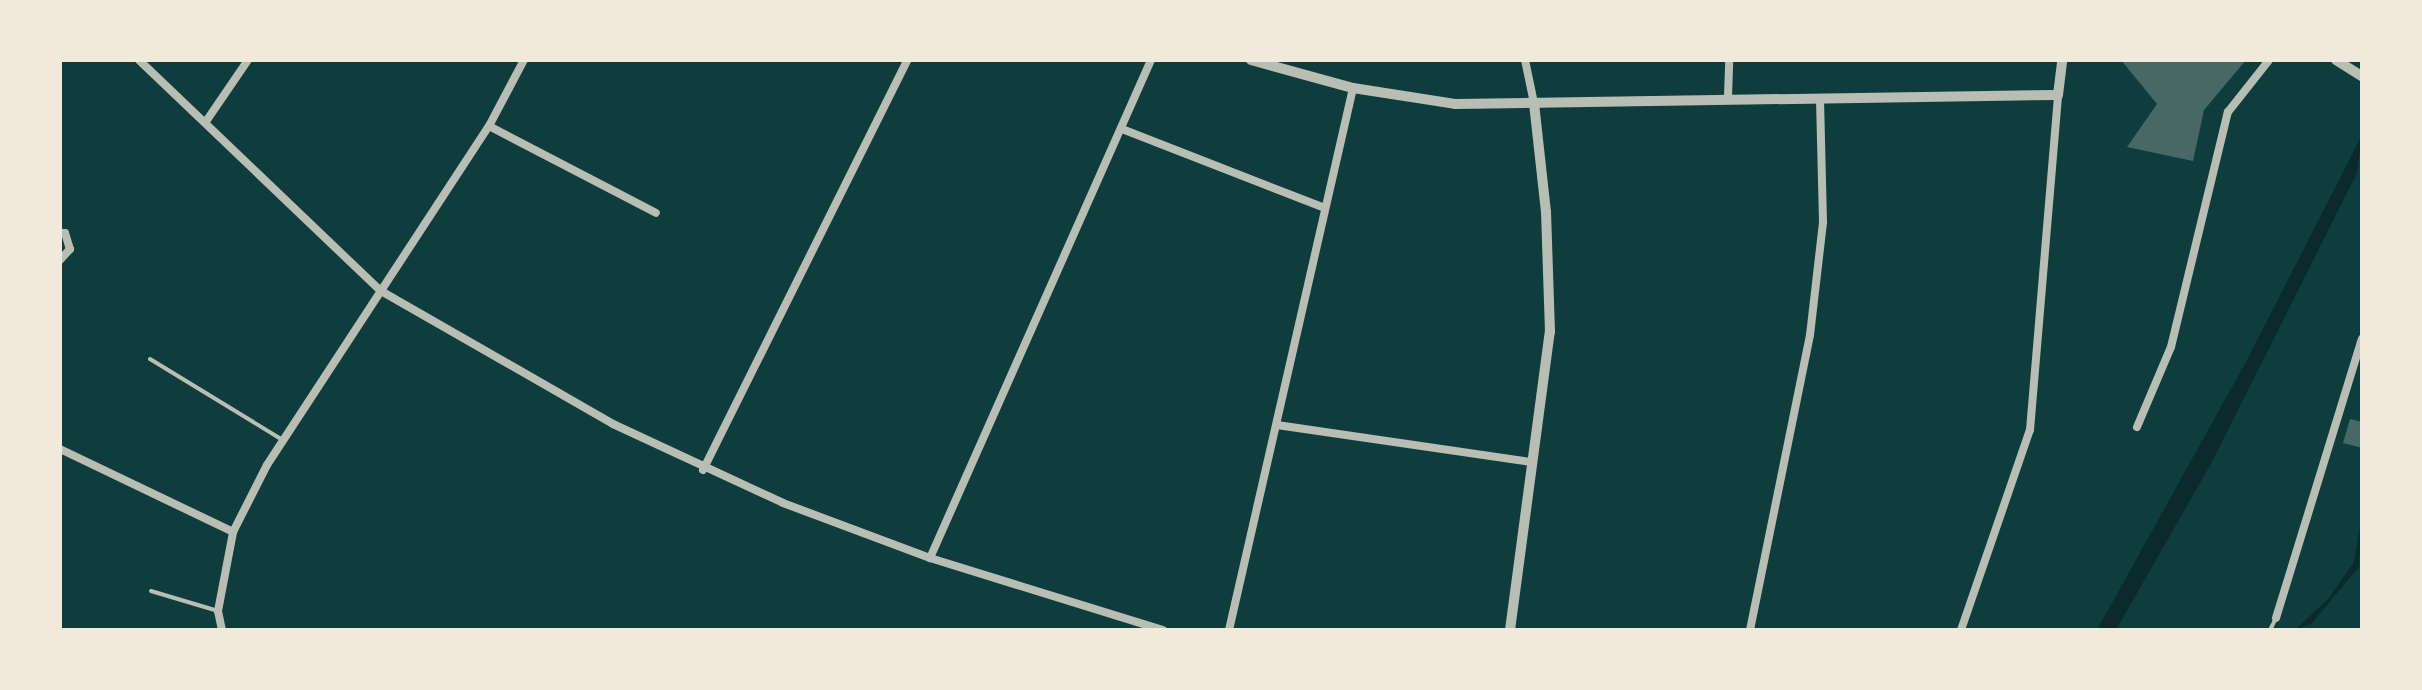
<!DOCTYPE html>
<html>
<head>
<meta charset="utf-8">
<style>
	body { margin:0 }
	#map { position:relative; width:2422px; height:690px; overflow:hidden; background:#0f3d3e; font-family:"PT Serif",serif }
	div>[style] { position:absolute }
	.water>* { inset:0; background:#0a2a2b }
	.building>* { inset:0; background:#486865 }
	.service>* { height:4px; margin:-2px; padding:0 2px; transform-origin:2px; border-radius:2px; background:#b8beb3 }
	.minor>* { height:8px; margin:-4px; padding:0 4px; transform-origin:4px; border-radius:4px; background:#b8beb3 }
	.tertiary>* { height:10px; margin:-5px; padding:0 5px; transform-origin:5px; border-radius:5px; background:#b8beb3 }
	span { translate:-50% -50%; white-space:nowrap; text-align:center; line-height:1.15; -webkit-text-stroke:8px #f1e9da; paint-order:stroke }
	.frame { position:absolute; inset:0; border:62px solid #f1e9da; pointer-events:none }
</style>
</head>
<body>
<div id="map">
	<div class="water">
		<div style="clip-path:polygon(2362px 135px,2357px 173px,2212px 462px,2116px 630px,2097px 630px,2247px 360px)"></div>
		<div style="clip-path:polygon(2362px 513px,2359px 567px,2311px 624px,2295px 630px,2328px 599px,2354px 562px)"></div>
	</div>
	<div class="building">
		<div style="clip-path:polygon(2121px 60px,2246px 60px,2204px 110px,2193px 161px,2127px 147px,2157px 104px)"></div>
		<div style="clip-path:polygon(2350px 419px,2362px 422px,2362px 448px,2343px 443px)"></div>
	</div>
	<div class="service">
		<div style="left:150px;top:359px;width:153px;rotate:31.4deg"></div>
		<div style="left:151px;top:591px;width:70px;rotate:16.6deg"></div>
		<div style="left:2270px;top:630px;width:13px;rotate:-63deg"></div>
	</div>
	<div class="minor">
		<div style="left:139px;top:60px;width:335px;rotate:43.7deg"></div>
		<div style="left:381px;top:291px;width:267px;rotate:29.8deg"></div>
		<div style="left:613px;top:424px;width:187px;rotate:24.9deg"></div>
		<div style="left:783px;top:503px;width:157px;rotate:20.5deg"></div>
		<div style="left:930px;top:558px;width:244px;rotate:17.2deg"></div>
		<div style="left:1525px;top:60px;width:44px;rotate:78.2deg"></div>
		<div style="left:1728px;top:96px;width:36px;rotate:-88deg"></div>
		<div style="left:207px;top:120px;width:73px;rotate:-55.7deg"></div>
		<div style="left:489px;top:126px;width:188px;rotate:27.5deg"></div>
		<div style="left:1122px;top:129px;width:215px;rotate:21.3deg"></div>
		<div style="left:60px;top:233px;width:5px"></div>
		<div style="left:65px;top:233px;width:17px;rotate:73deg"></div>
		<div style="left:70px;top:249px;width:15px;rotate:132deg"></div>
		<div style="left:1277px;top:425px;width:257px;rotate:8.3deg"></div>
		<div style="left:2137px;top:427px;width:87px;rotate:-67deg"></div>
		<div style="left:2171px;top:347px;width:242px;rotate:-76.4deg"></div>
		<div style="left:2228px;top:112px;width:66px;rotate:-51.7deg"></div>
		<div style="left:60px;top:449px;width:192px;rotate:25.6deg"></div>
		<div style="left:703px;top:470px;width:458px;rotate:-63.5deg"></div>
		<div style="left:930px;top:558px;width:545px;rotate:-66.07deg"></div>
		<div style="left:2276px;top:618px;width:292px;rotate:-72.9deg"></div>
		<div style="left:222px;top:630px;width:19px;rotate:-102deg"></div>
		<div style="left:218px;top:611px;width:80px;rotate:-79.2deg"></div>
		<div style="left:233px;top:532px;width:75px;rotate:-63.1deg"></div>
		<div style="left:267px;top:465px;width:405px;rotate:-56.8deg"></div>
		<div style="left:489px;top:126px;width:75px;rotate:-62.1deg"></div>
		<div style="left:1229px;top:630px;width:556px;rotate:-77.11deg"></div>
		<div style="left:1750px;top:630px;width:301px;rotate:-78.5deg"></div>
		<div style="left:1810px;top:335px;width:114px;rotate:-83.4deg"></div>
		<div style="left:1823px;top:222px;width:124px;rotate:-91.4deg"></div>
		<div style="left:1961px;top:630px;width:212px;rotate:-71deg"></div>
		<div style="left:2030px;top:430px;width:336px;rotate:-85.2deg"></div>
	</div>
	<div class="tertiary">
		<div style="left:1251px;top:60px;width:106px;rotate:15.4deg"></div>
		<div style="left:1353px;top:88px;width:103px;rotate:8.9deg"></div>
		<div style="left:1455px;top:104px;width:603px;rotate:-0.86deg"></div>
		<div style="left:2058px;top:95px;width:35px;rotate:-83deg"></div>
		<div style="left:2336px;top:60px;width:31px;rotate:32deg"></div>
		<div style="left:1510px;top:630px;width:301px;rotate:-82.4deg"></div>
		<div style="left:1550px;top:332px;width:120px;rotate:-91.9deg"></div>
		<div style="left:1546px;top:212px;width:110px;rotate:-96.3deg"></div>
	</div>
	<div class="frame"></div>
</div>
</body>
</html>
